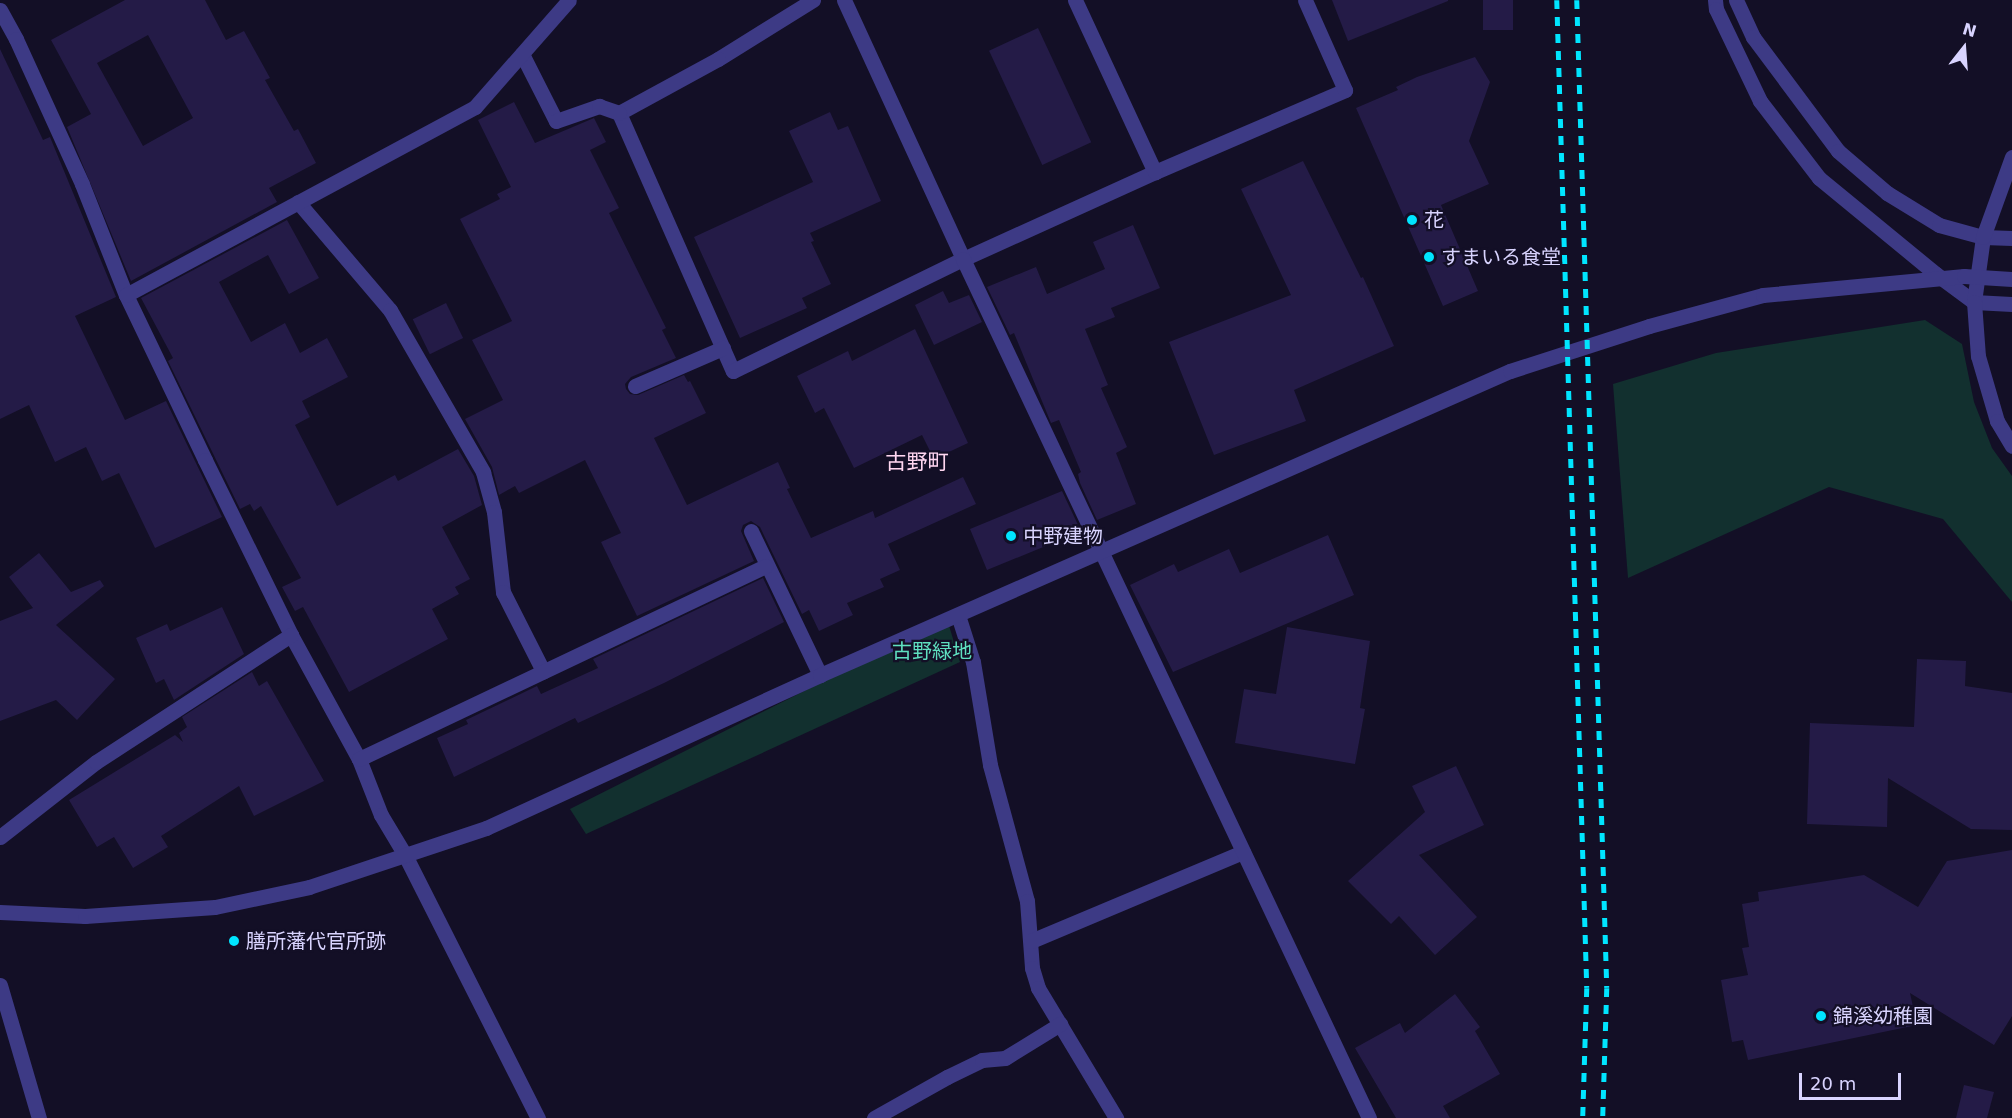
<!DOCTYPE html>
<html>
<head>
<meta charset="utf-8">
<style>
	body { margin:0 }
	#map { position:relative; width:2012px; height:1118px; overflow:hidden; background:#130f26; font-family:"DejaVu Sans","Noto Sans JP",sans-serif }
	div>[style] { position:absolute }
	.green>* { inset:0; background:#12302f }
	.building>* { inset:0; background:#241b47; transform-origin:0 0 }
	.minor>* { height:15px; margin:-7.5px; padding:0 7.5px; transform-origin:7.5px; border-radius:7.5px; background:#3d3a85 }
	.tertiary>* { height:15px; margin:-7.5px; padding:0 7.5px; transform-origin:7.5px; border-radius:7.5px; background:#3d3a85 }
	.rail>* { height:4.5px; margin-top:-2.25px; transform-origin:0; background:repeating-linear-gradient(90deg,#00e5ff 0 9px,transparent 0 17px) }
	.dots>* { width:16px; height:16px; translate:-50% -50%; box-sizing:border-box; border:3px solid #130f26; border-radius:50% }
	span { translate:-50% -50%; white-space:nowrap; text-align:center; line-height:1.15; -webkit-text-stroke:4.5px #130f26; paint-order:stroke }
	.poi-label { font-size:20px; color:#d9d4ff }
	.left { translate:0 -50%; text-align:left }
	.park-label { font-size:20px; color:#5fe0c0 }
	.neighbourhood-label { font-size:21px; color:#ffd6f0 }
	.north { position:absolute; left:1934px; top:18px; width:60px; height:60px; -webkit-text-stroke:4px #130f26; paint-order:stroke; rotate:17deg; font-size:16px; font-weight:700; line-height:24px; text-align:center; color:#d9d4ff }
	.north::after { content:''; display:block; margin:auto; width:21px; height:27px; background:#d9d4ff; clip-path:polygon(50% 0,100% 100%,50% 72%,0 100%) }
	.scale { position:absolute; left:1799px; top:1073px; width:102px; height:27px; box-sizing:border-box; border:3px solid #d9d4ff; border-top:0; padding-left:8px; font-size:18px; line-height:21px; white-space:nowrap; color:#d9d4ff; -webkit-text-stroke:4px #130f26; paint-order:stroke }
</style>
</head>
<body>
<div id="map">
	<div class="green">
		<div style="clip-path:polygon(1925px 320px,1962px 344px,1974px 402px,1992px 448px,2012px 476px,2012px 602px,1943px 519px,1829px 487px,1628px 578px,1613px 384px,1716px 353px)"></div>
		<div style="clip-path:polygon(947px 619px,960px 662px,586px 834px,570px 809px)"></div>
	</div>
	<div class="building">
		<div style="clip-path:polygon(evenodd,125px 0,205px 0,226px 40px,244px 31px,270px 78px,265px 80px,294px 131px,298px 129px,316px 163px,269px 188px,277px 202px,131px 281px,67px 127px,91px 114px,51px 40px,125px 0,148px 35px,193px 118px,143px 146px,97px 63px,148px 35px)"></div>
		<div style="clip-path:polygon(1332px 0,1448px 0,1448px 1px,1348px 41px)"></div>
		<div style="left:1483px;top:0;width:30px;height:30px"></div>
		<div style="left:1038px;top:28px;width:126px;height:54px;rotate:65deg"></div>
		<div style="clip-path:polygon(0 49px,43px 140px,50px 137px,116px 297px,75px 316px,125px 420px,166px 401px,222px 517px,155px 548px,119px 473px,102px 481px,86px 447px,55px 462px,29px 405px,0 419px)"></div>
		<div style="clip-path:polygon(1475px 57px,1490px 82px,1469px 141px,1489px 184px,1441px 205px,1478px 291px,1443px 306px,1356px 108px,1398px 90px,1396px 87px,1417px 77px)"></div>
		<div style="clip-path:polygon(514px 102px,535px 143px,594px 118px,606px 142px,590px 150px,619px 208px,609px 213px,666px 328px,662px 330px,676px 358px,631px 377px,625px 384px,626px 389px,630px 394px,638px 395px,684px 375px,688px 382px,690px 381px,706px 413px,654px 438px,687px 505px,778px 462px,790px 488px,787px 489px,811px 538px,873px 511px,875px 518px,963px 477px,976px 504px,888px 544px,900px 570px,880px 579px,884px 587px,847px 603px,853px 615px,819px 631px,809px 610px,802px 614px,760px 527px,751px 521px,743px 525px,741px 531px,754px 561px,637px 616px,601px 542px,621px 533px,585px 460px,519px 493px,515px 486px,499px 495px,492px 467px,465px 419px,503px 400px,472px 340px,512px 321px,460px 219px,500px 199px,497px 194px,511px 187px,478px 120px)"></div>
		<div style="clip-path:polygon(830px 112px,838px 130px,848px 126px,881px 201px,810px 233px,814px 241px,811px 242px,831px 284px,802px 298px,807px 308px,740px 338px,694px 237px,813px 182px,789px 131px)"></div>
		<div style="clip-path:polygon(1303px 161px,1361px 278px,1363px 277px,1394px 346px,1294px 390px,1306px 421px,1214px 455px,1169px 342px,1291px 295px,1241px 189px)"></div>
		<div style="clip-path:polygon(287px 220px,319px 278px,289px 294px,268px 255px,219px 282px,251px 342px,285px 323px,300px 353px,327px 338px,348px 377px,302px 401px,310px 417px,295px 425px,337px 506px,395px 475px,398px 481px,458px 449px,474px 476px,482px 505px,442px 527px,470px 579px,455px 587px,459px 594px,432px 609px,448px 639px,349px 692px,303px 607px,295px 611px,282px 587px,301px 578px,261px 506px,254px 511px,250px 504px,240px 509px,168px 361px,173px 358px,141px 298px)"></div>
		<div style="clip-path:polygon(1133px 225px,1160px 288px,1111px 308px,1115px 317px,1085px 329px,1108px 385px,1101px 388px,1127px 447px,1116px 453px,1136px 504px,1097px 520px,1080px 483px,1078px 474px,1081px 472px,1059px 420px,1051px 423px,1014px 333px,1010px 335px,987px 287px,1036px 267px,1047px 294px,1105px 269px,1093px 242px)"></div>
		<div style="clip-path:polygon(943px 291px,949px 303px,969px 295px,982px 322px,934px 345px,915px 305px)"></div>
		<div style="left:446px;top:303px;width:39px;height:37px;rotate:64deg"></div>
		<div style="clip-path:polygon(915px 329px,968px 443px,934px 459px,922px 435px,854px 468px,824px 408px,815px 413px,797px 376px,848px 351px,852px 361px)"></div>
		<div style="clip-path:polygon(1062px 491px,1079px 527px,1051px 538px,1053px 543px,987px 570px,970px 529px)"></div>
		<div style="clip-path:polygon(1328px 535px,1354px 595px,1173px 672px,1130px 585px,1174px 564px,1178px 572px,1229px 549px,1240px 573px)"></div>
		<div style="clip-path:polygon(39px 553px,71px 592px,100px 580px,104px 586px,56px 625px,115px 679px,77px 720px,56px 700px,0 721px,0 621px,33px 608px,9px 577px)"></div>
		<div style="clip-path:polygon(763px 578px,784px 622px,664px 683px,578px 723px,575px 718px,454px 777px,437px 738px,468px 724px,466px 720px,537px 686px,541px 694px,598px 668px,593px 659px)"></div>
		<div style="clip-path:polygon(222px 607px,244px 654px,174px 700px,164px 679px,156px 683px,136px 638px,167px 624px,170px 631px)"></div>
		<div style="clip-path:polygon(1287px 627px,1370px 641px,1360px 708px,1365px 709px,1355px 764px,1235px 743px,1244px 689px,1276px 694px)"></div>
		<div style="clip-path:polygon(1917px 659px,1966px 661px,1965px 686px,2012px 693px,2012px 830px,1971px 829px,1888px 778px,1887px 827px,1807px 824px,1810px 723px,1914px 727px)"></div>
		<div style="clip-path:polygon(252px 672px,259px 686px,267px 681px,324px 781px,254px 816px,239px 786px,161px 836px,168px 847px,133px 868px,114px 837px,97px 847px,69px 800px,175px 735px,183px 742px,179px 733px,187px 727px,182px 717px)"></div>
		<div style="clip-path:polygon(1456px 766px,1484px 825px,1419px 855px,1477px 917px,1435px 955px,1399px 916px,1391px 924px,1348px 881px,1425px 812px,1412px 786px)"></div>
		<div style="clip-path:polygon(2012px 850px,2012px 1016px,1994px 1045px,1910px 993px,1917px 1025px,1748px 1060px,1743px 1040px,1732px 1042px,1721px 980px,1748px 975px,1742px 948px,1749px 947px,1742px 904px,1759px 901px,1758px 892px,1864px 875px,1918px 907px,1947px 861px)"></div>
		<div style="clip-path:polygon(1455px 994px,1480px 1027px,1475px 1031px,1500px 1074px,1443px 1106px,1450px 1118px,1396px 1118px,1355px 1048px,1400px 1023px,1405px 1033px)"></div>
		<div style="clip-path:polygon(1964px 1085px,1994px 1092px,1987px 1118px,1956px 1118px)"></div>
	</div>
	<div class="minor">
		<div style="left:813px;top:0;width:112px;rotate:148.2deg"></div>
		<div style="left:718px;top:59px;width:113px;rotate:151.4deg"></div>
		<div style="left:619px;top:113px;width:282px;rotate:66.2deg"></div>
		<div style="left:733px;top:371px;width:256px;rotate:-26deg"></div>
		<div style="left:963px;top:259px;width:211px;rotate:-24.4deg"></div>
		<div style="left:1155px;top:172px;width:207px;rotate:-23.3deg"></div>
		<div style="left:1345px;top:90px;width:98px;rotate:-114deg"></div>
		<div style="left:1075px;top:0;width:190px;rotate:65.1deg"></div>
		<div style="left:1715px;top:0;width:9px;rotate:84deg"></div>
		<div style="left:1716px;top:9px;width:102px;rotate:64.4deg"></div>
		<div style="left:1760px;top:101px;width:97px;rotate:52.5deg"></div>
		<div style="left:1819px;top:178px;width:151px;rotate:39.4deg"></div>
		<div style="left:1936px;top:274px;width:47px;rotate:36.4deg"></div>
		<div style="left:1974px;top:302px;width:38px;rotate:3deg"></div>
		<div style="left:1736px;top:0;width:41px;rotate:65.3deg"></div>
		<div style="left:1753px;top:37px;width:142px;rotate:53.3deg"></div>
		<div style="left:1838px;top:151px;width:65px;rotate:40.6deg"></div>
		<div style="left:1887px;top:193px;width:61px;rotate:31.6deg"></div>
		<div style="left:1939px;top:225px;width:46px;rotate:15.3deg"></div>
		<div style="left:1983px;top:237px;width:29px;rotate:2deg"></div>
		<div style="left:0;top:10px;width:33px;rotate:61deg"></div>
		<div style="left:16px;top:39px;width:159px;rotate:65.5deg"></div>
		<div style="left:82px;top:184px;width:119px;rotate:68.4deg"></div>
		<div style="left:126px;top:295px;width:183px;rotate:64.4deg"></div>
		<div style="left:205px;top:460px;width:195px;rotate:63.8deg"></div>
		<div style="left:291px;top:635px;width:141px;rotate:61.3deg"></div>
		<div style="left:359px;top:759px;width:60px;rotate:68.6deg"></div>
		<div style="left:381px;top:815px;width:47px;rotate:59deg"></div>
		<div style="left:405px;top:855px;width:295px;rotate:63.2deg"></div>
		<div style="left:522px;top:54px;width:75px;rotate:63.1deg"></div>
		<div style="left:556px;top:121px;width:46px;rotate:-19.2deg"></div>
		<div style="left:599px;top:106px;width:21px;rotate:19deg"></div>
		<div style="left:298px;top:202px;width:142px;rotate:49.6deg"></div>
		<div style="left:390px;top:310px;width:187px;rotate:60.1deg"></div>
		<div style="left:483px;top:472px;width:41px;rotate:74.6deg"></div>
		<div style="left:494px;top:512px;width:81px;rotate:83.6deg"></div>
		<div style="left:503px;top:592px;width:89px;rotate:63.1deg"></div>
		<div style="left:1983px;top:237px;width:66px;rotate:97.9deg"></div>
		<div style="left:1974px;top:302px;width:54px;rotate:85.8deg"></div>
		<div style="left:1978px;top:356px;width:68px;rotate:73.7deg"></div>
		<div style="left:1997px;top:421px;width:29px;rotate:59deg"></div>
		<div style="left:126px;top:295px;width:396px;rotate:-28.3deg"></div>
		<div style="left:475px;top:107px;width:142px;rotate:-48.7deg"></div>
		<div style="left:635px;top:386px;width:96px;rotate:-23.4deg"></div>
		<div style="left:751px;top:531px;width:160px;rotate:64.4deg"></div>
		<div style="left:958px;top:615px;width:49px;rotate:72.3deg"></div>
		<div style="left:973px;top:662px;width:104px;rotate:80.6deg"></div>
		<div style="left:990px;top:765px;width:141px;rotate:74.8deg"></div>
		<div style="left:1027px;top:901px;width:67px;rotate:85.7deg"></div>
		<div style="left:1032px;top:968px;width:21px;rotate:73deg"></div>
		<div style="left:1038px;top:988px;width:152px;rotate:59deg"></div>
		<div style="left:359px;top:759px;width:450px;rotate:-25.4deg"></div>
		<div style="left:0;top:837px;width:122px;rotate:-38deg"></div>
		<div style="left:96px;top:762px;width:233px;rotate:-33.1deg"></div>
		<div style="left:1031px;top:941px;width:230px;rotate:-22.8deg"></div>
		<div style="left:0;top:985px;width:139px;rotate:73.7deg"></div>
		<div style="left:874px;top:1118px;width:84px;rotate:-29.3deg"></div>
		<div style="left:947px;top:1077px;width:39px;rotate:-26deg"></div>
		<div style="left:982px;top:1060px;width:23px;rotate:-5deg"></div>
		<div style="left:1005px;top:1058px;width:65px;rotate:-31.7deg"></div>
	</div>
	<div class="tertiary">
		<div style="left:844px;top:0;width:285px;rotate:65.3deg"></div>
		<div style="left:963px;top:259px;width:950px;rotate:64.7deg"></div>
		<div style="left:1983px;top:237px;width:85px;rotate:-70.1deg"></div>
		<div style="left:0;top:912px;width:85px;rotate:2.7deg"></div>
		<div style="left:85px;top:916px;width:130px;rotate:-4deg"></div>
		<div style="left:215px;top:907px;width:96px;rotate:-12deg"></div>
		<div style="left:309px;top:887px;width:187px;rotate:-18.4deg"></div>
		<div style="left:486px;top:828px;width:367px;rotate:-24.6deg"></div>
		<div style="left:820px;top:675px;width:754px;rotate:-23.78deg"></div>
		<div style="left:1510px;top:371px;width:146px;rotate:-17.9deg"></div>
		<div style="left:1649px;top:326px;width:118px;rotate:-15.2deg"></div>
		<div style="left:1763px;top:295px;width:202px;rotate:-5.4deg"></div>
		<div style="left:1964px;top:276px;width:48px;rotate:3.6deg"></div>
	</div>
	<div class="rail">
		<div style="left:1557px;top:0;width:988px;rotate:88.26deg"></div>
		<div style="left:1587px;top:988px;width:130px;rotate:91.8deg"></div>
		<div style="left:1577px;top:0;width:988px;rotate:88.26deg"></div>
		<div style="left:1607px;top:988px;width:130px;rotate:91.8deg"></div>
	</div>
	<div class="dots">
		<div style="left:1412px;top:220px;background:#00e5ff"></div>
		<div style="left:1429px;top:257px;background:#00e5ff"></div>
		<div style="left:1011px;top:536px;background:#00e5ff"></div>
		<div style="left:234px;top:941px;background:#00e5ff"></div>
		<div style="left:1821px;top:1016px;background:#00e5ff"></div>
	</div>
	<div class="poi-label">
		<span class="left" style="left:1424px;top:220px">花</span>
		<span class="left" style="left:1441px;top:257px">すまいる食堂</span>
		<span class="left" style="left:1023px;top:536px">中野建物</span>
		<span class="left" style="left:246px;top:941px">膳所藩代官所跡</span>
		<span class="left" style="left:1833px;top:1016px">錦溪幼稚園</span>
	</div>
	<div class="park-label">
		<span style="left:932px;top:651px">古野緑地</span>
	</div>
	<div class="neighbourhood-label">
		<span style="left:917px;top:462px">古野町</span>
	</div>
	<div class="north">N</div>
	<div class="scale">20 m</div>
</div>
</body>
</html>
